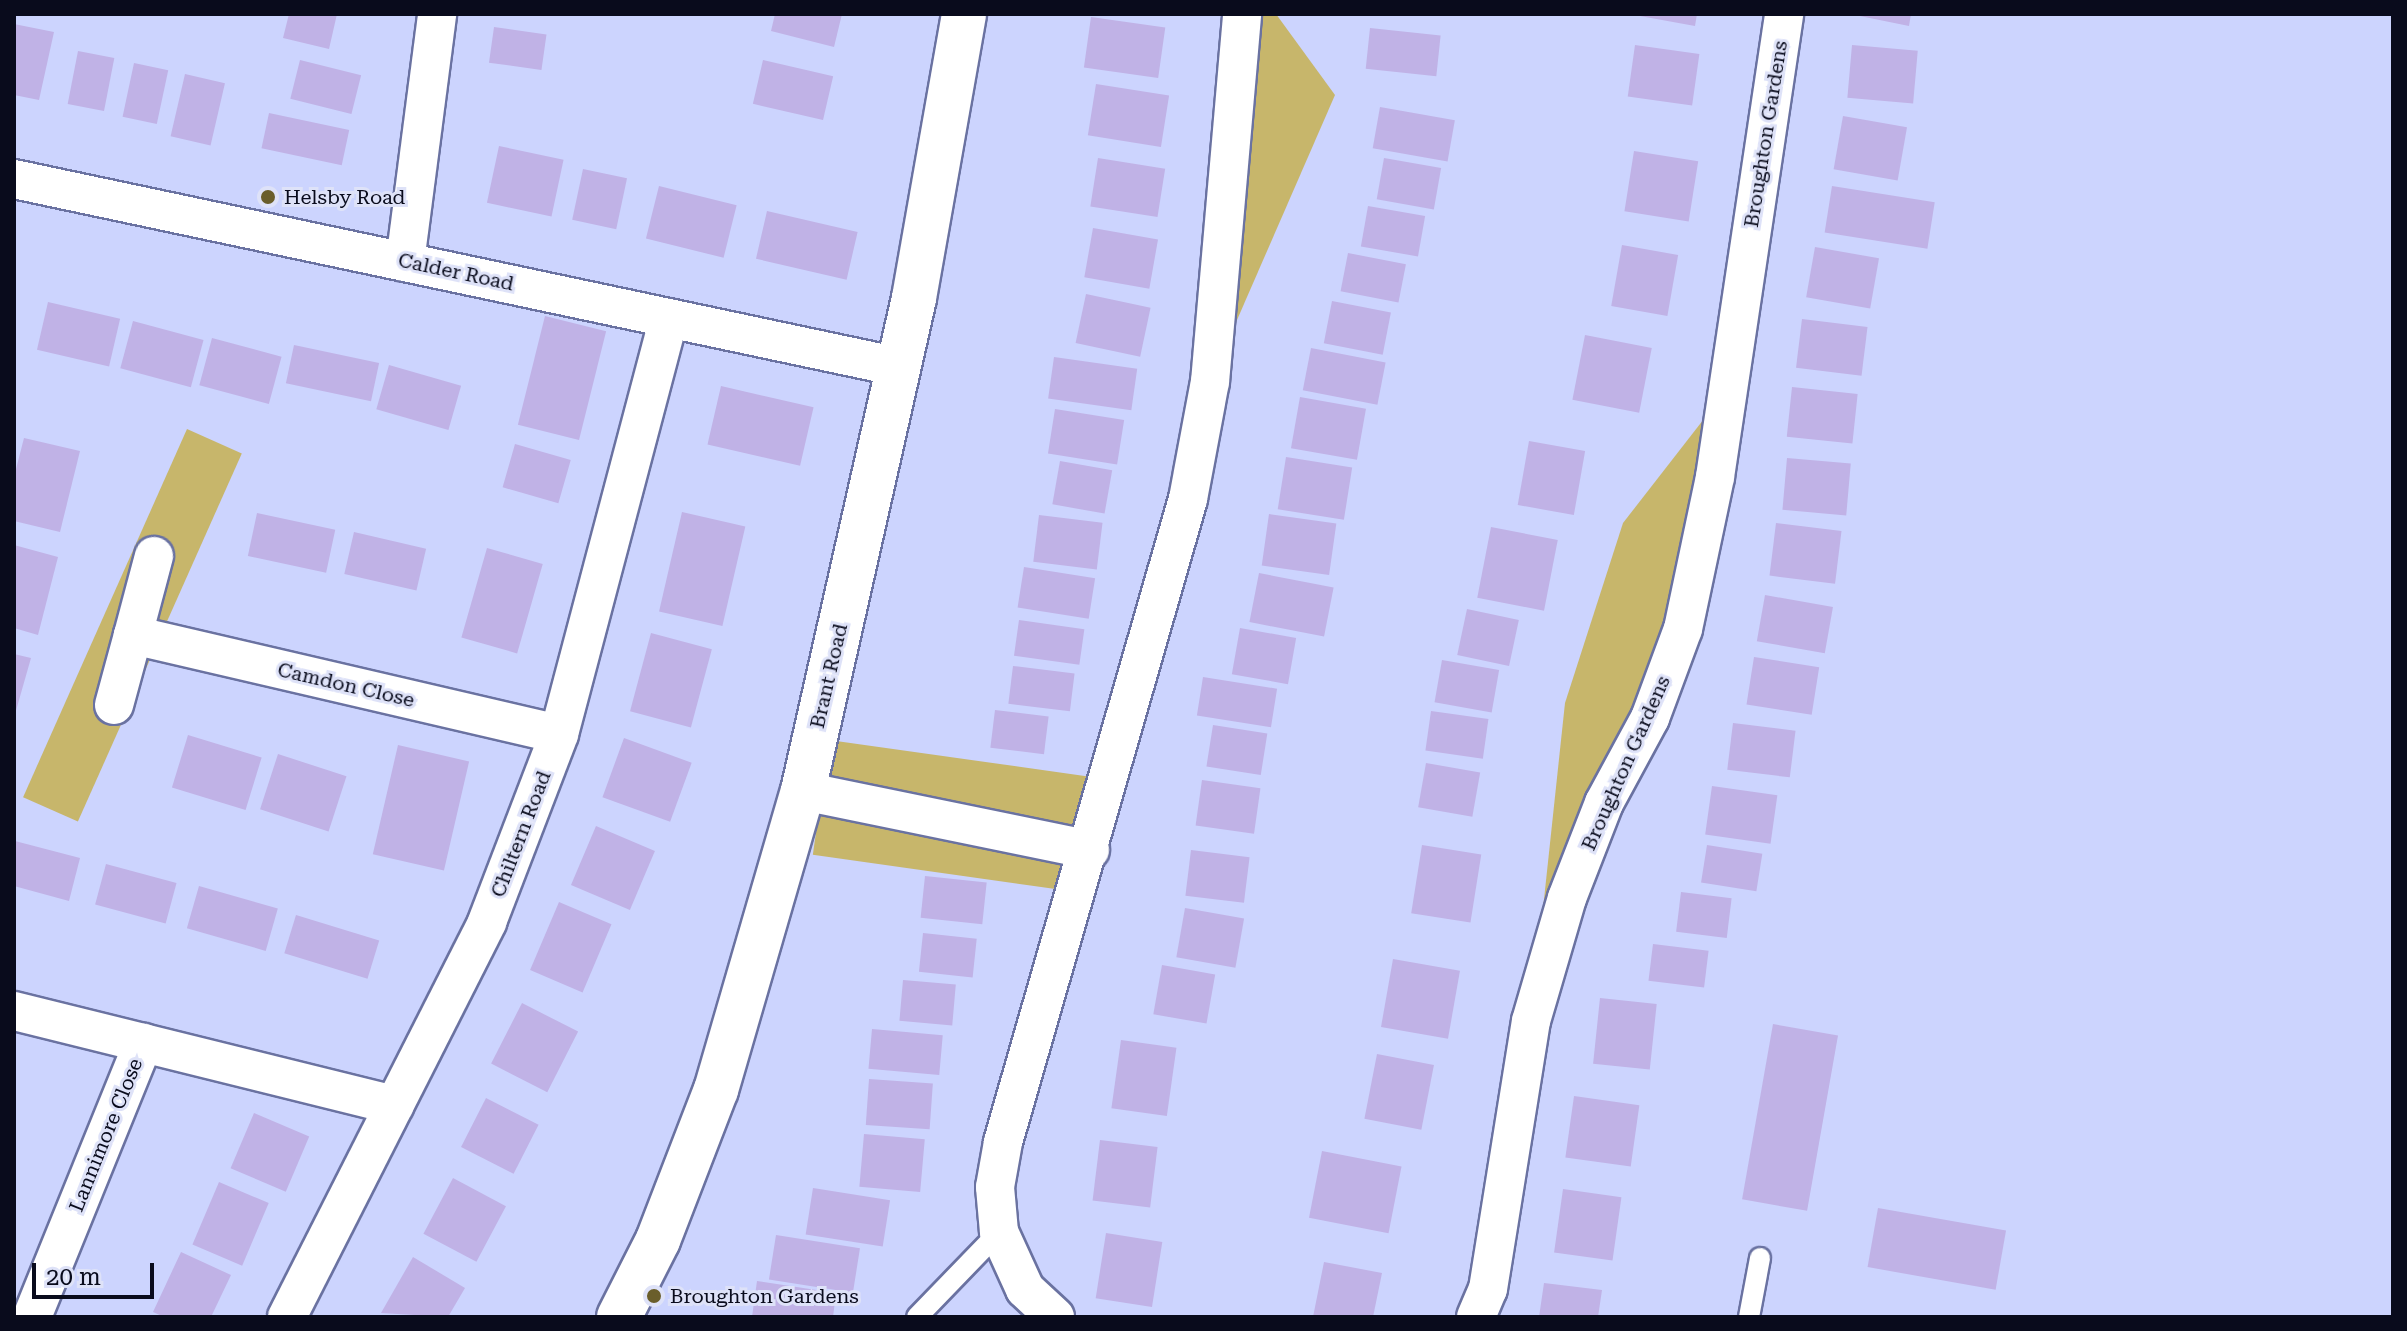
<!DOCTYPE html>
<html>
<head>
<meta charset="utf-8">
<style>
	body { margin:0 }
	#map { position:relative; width:2407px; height:1331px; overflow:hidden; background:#ccd4fe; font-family:"Roboto Serif",serif }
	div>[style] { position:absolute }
	.green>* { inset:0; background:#c7b66b; transform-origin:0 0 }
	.building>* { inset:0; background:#c0b2e6; transform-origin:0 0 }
	.roads { filter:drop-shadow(2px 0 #6a72a1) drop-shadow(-2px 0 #6a72a1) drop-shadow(0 2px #6a72a1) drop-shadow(0 -2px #6a72a1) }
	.lane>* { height:20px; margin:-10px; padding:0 10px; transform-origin:10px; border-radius:10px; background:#fff }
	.street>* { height:38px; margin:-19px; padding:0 19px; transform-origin:19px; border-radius:19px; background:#fff }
	.secondary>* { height:44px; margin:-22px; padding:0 22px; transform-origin:22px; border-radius:22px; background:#fff }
	.dots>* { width:22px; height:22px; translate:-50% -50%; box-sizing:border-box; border:4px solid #dee2f8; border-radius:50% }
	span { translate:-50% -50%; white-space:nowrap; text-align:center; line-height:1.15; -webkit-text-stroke:6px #dee2f8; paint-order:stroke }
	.street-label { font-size:20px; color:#090b1c }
	.poi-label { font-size:20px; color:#090b1c }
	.left { translate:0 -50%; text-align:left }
	.frame { position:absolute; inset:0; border:16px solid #090b1c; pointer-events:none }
	.scale { position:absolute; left:32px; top:1263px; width:122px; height:36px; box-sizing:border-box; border:4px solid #090b1c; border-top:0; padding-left:10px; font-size:24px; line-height:28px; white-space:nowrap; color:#090b1c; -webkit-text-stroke:6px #dee2f8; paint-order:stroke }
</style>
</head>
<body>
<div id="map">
	<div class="green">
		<div style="clip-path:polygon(1242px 14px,1276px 14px,1335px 95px,1210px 382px)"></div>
		<div style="clip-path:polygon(1728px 388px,1715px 477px,1531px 1021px,1565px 703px,1623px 523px)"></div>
		<div style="left:187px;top:429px;width:60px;height:403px;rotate:24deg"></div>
		<div style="left:829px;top:740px;width:283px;height:116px;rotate:8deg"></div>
	</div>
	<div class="building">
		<div style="clip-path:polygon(289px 14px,337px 14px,329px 49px,283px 38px)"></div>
		<div style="clip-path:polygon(775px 14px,842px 14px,834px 47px,771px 31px)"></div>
		<div style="clip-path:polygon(1629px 14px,1697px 14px,1695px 26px)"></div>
		<div style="clip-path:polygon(1850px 14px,1911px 14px,1909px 26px)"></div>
		<div style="left:1091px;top:17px;width:75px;height:51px;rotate:8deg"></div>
		<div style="clip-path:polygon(14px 24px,54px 32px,39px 100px,14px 95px)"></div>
		<div style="left:494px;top:27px;width:53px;height:36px;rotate:8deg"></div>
		<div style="left:1370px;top:28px;width:71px;height:41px;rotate:6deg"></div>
		<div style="left:1635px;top:45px;width:65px;height:52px;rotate:8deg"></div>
		<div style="left:1852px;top:45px;width:66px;height:53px;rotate:5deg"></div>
		<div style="left:78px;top:51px;width:37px;height:54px;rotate:11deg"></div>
		<div style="left:300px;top:60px;width:63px;height:40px;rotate:14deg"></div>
		<div style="left:763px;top:60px;width:72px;height:45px;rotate:13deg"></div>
		<div style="left:134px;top:63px;width:35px;height:55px;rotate:12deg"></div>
		<div style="left:185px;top:74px;width:41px;height:64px;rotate:13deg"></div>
		<div style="left:1096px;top:84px;width:74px;height:52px;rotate:9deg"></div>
		<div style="left:1380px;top:107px;width:76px;height:42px;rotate:10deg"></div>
		<div style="left:269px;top:113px;width:82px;height:36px;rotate:12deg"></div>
		<div style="left:1843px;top:116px;width:65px;height:54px;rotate:10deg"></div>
		<div style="left:499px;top:146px;width:66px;height:58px;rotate:12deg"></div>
		<div style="left:1634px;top:151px;width:65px;height:61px;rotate:9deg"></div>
		<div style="left:1098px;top:158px;width:68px;height:49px;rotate:9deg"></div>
		<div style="left:1384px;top:158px;width:58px;height:42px;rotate:10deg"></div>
		<div style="left:583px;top:169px;width:45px;height:52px;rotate:12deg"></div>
		<div style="left:659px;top:186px;width:80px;height:54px;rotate:14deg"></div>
		<div style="left:1832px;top:186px;width:104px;height:47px;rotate:9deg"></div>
		<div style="left:1368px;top:206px;width:58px;height:41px;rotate:10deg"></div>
		<div style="left:767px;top:211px;width:93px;height:49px;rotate:13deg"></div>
		<div style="left:1093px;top:228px;width:66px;height:50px;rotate:10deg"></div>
		<div style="left:1622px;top:245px;width:57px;height:62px;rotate:10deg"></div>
		<div style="left:1815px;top:247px;width:65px;height:51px;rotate:10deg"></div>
		<div style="left:1348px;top:253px;width:59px;height:39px;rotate:11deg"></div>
		<div style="left:1086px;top:294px;width:66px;height:50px;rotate:12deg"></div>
		<div style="left:1332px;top:301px;width:60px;height:43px;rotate:11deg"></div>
		<div style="left:48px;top:302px;width:74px;height:49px;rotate:13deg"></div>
		<div style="left:545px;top:316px;width:63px;height:112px;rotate:14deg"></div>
		<div style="left:1802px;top:319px;width:66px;height:49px;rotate:7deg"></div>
		<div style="left:133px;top:321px;width:73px;height:49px;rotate:15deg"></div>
		<div style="left:1585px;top:335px;width:68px;height:66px;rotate:11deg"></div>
		<div style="left:212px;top:338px;width:72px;height:49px;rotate:15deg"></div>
		<div style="left:294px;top:345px;width:87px;height:39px;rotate:12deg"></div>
		<div style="left:1311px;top:348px;width:76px;height:43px;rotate:11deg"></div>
		<div style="left:1054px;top:357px;width:84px;height:42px;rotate:8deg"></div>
		<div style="left:389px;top:365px;width:75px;height:46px;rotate:16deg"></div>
		<div style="left:721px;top:386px;width:95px;height:60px;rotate:13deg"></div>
		<div style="left:1792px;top:387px;width:66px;height:50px;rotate:6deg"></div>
		<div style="left:1300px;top:397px;width:67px;height:52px;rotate:10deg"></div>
		<div style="left:1055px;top:409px;width:70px;height:45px;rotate:9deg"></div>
		<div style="clip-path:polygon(24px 438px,80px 451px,60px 532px,14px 521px,14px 477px)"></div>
		<div style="left:1529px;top:441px;width:57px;height:65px;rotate:10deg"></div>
		<div style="left:515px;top:444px;width:58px;height:45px;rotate:16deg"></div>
		<div style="left:1286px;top:457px;width:67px;height:53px;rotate:9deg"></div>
		<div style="left:1787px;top:458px;width:64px;height:52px;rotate:5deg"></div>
		<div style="left:1060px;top:461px;width:53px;height:44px;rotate:10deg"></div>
		<div style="left:682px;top:512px;width:65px;height:102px;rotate:13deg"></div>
		<div style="left:257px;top:513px;width:80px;height:44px;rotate:12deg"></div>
		<div style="left:1269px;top:514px;width:68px;height:52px;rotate:8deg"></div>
		<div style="left:1039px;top:515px;width:64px;height:47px;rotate:7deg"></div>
		<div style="left:1776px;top:523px;width:66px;height:53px;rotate:7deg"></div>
		<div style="left:1491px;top:527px;width:68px;height:72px;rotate:11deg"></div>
		<div style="left:354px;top:532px;width:74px;height:43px;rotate:13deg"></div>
		<div style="clip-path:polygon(14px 545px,58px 557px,38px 635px,14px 628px)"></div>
		<div style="left:487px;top:548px;width:58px;height:93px;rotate:16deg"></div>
		<div style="left:1024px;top:567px;width:72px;height:41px;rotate:9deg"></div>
		<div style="left:1259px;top:573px;width:76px;height:50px;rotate:11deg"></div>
		<div style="left:1765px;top:595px;width:69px;height:47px;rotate:10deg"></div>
		<div style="left:1467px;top:609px;width:53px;height:47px;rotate:12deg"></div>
		<div style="left:1019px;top:620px;width:66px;height:36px;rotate:8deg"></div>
		<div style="left:1240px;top:628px;width:57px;height:47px;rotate:10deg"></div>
		<div style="left:651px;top:633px;width:63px;height:81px;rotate:15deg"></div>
		<div style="clip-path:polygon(14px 654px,31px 658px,15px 714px,14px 714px)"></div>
		<div style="left:1754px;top:657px;width:66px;height:48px;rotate:9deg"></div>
		<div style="left:1442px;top:660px;width:58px;height:43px;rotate:10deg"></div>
		<div style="left:1013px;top:666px;width:62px;height:38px;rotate:7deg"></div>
		<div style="left:1203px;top:677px;width:75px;height:39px;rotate:9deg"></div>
		<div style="left:995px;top:710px;width:54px;height:38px;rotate:7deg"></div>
		<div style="left:1431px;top:711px;width:58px;height:40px;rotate:8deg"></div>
		<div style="left:1733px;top:723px;width:63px;height:47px;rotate:7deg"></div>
		<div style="left:1213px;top:725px;width:55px;height:42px;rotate:9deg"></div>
		<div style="left:188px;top:735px;width:77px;height:55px;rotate:17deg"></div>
		<div style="left:624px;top:738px;width:72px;height:63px;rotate:20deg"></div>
		<div style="left:398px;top:745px;width:73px;height:112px;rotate:13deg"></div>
		<div style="left:278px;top:754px;width:72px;height:58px;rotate:18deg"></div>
		<div style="left:1426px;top:763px;width:55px;height:45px;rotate:10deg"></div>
		<div style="left:1202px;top:780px;width:59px;height:46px;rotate:8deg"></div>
		<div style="left:1712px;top:786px;width:66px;height:49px;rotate:8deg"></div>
		<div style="left:596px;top:826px;width:64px;height:64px;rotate:23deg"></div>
		<div style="clip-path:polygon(15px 841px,80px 858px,69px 901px,14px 886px)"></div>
		<div style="left:1422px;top:845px;width:60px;height:69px;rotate:9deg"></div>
		<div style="left:1707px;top:845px;width:56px;height:38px;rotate:9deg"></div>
		<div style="left:1191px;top:850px;width:59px;height:46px;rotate:7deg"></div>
		<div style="left:106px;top:864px;width:73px;height:42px;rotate:15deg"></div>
		<div style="left:925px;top:876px;width:62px;height:42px;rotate:6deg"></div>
		<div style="left:199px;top:886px;width:82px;height:44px;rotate:16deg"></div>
		<div style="left:1681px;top:892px;width:51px;height:40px;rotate:7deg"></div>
		<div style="left:559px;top:902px;width:57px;height:74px;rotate:23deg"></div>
		<div style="left:1185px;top:908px;width:60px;height:50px;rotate:10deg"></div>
		<div style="left:296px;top:915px;width:87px;height:40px;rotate:17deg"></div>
		<div style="left:923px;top:933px;width:54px;height:39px;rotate:6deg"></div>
		<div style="left:1653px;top:944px;width:56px;height:37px;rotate:7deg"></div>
		<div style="left:1393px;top:959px;width:68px;height:69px;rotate:10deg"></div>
		<div style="left:1162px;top:965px;width:54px;height:50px;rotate:10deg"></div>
		<div style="left:903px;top:980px;width:53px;height:41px;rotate:5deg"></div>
		<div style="left:1600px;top:998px;width:57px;height:66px;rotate:6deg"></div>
		<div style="left:522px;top:1003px;width:63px;height:68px;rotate:27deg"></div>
		<div style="left:1773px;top:1024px;width:66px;height:178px;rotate:10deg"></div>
		<div style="left:872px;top:1029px;width:71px;height:40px;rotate:5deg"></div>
		<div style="left:1121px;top:1040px;width:56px;height:69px;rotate:8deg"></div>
		<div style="left:1377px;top:1054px;width:58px;height:66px;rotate:11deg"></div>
		<div style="left:869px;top:1079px;width:64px;height:46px;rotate:4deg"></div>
		<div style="left:1574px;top:1096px;width:66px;height:62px;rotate:8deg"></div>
		<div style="left:486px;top:1098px;width:59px;height:55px;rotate:27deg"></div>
		<div style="left:254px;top:1113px;width:60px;height:60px;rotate:23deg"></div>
		<div style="left:864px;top:1134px;width:61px;height:53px;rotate:5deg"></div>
		<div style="left:1100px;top:1140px;width:58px;height:61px;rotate:7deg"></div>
		<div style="left:1322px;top:1151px;width:81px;height:68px;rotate:11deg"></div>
		<div style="left:453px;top:1178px;width:60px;height:63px;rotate:28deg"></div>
		<div style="left:219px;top:1182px;width:54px;height:68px;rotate:23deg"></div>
		<div style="left:813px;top:1188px;width:78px;height:47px;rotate:9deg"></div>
		<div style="left:1563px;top:1189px;width:59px;height:64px;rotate:8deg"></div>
		<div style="left:1878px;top:1208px;width:130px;height:60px;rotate:10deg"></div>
		<div style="left:1106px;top:1233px;width:57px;height:66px;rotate:9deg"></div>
		<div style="left:776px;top:1235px;width:85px;height:45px;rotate:9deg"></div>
		<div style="clip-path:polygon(181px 1252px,231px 1275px,211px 1317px,164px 1317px,153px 1312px)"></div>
		<div style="clip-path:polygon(413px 1257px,465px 1288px,448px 1317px,381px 1313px)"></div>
		<div style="clip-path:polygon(1324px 1262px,1382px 1273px,1373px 1317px,1313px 1317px)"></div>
		<div style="clip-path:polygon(757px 1281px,836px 1293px,833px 1317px,752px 1317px)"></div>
		<div style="clip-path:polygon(1544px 1283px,1602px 1290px,1598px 1317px,1539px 1317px)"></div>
	</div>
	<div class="roads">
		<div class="lane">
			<div style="left:917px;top:1317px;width:118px;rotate:-46deg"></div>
			<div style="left:1749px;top:1317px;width:60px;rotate:-79.4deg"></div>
		</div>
		<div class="street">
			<div style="left:14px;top:179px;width:905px;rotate:11.99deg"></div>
			<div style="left:405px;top:262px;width:250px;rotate:-82.6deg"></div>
			<div style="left:154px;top:556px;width:82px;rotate:104.9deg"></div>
			<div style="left:133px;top:635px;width:437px;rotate:13.1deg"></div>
			<div style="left:114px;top:705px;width:73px;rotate:-74.8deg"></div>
			<div style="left:803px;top:791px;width:293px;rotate:11.6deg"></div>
			<div style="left:14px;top:1011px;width:392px;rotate:13.9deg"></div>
			<div style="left:32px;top:1317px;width:296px;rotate:-67.9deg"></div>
			<div style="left:287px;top:1317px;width:443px;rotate:-63.1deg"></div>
			<div style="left:487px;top:922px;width:201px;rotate:-69deg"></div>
			<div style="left:559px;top:734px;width:430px;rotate:-75.2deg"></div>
			<div style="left:1055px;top:1317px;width:41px;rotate:-137deg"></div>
			<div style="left:1025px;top:1289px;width:63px;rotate:-114.5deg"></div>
			<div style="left:999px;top:1232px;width:45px;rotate:-95.1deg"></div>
			<div style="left:995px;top:1187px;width:46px;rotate:-79.9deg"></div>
			<div style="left:1003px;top:1142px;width:669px;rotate:-73.95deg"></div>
			<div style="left:1188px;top:499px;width:119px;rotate:-79.4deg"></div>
			<div style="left:1210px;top:382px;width:369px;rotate:-85deg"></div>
			<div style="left:1476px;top:1317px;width:30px;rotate:-67deg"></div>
			<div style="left:1488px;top:1289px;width:271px;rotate:-80.9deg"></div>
			<div style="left:1531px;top:1021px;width:128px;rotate:-73.7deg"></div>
			<div style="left:1567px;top:898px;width:102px;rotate:-68.7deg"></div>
			<div style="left:1604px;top:803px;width:97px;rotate:-61.6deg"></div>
			<div style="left:1650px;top:718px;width:95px;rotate:-69.7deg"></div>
			<div style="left:1683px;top:629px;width:155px;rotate:-78.1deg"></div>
			<div style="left:1715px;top:477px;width:468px;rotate:-81.5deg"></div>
		</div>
		<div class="secondary">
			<div style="left:619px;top:1317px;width:86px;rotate:-63.1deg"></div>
			<div style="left:658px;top:1240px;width:161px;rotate:-68.9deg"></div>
			<div style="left:716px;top:1090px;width:311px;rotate:-73.8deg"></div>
			<div style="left:803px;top:791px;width:505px;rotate:-77.31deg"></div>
			<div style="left:914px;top:298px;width:288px;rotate:-80deg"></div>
		</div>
	</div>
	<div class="dots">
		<div style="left:268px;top:197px;background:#6a5e2b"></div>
		<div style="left:654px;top:1296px;background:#6a5e2b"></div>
	</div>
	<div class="street-label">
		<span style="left:1766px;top:134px;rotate:-81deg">Broughton Gardens</span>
		<span style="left:456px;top:272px;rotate:12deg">Calder Road</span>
		<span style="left:829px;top:676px;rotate:-77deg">Brant Road</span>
		<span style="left:346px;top:685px;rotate:13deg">Camdon Close</span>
		<span style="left:1626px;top:763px;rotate:-66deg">Broughton Gardens</span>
		<span style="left:521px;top:834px;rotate:-69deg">Chiltern Road</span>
		<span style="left:106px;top:1135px;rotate:-68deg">Lannimore Close</span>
	</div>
	<div class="poi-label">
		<span class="left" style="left:284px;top:197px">Helsby Road</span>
		<span class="left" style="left:670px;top:1296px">Broughton Gardens</span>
	</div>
	<div class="frame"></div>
	<div class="scale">20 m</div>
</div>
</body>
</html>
